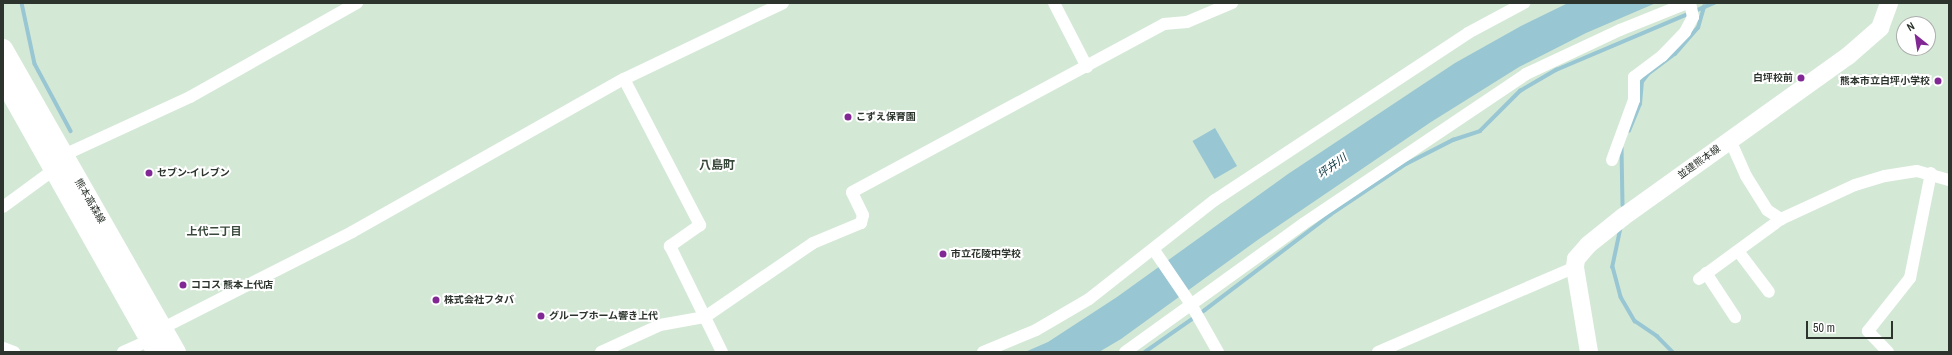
<!DOCTYPE html>
<html>
<head>
<meta charset="utf-8">
<style>
	body { margin:0 }
	#map { position:relative; width:1952px; height:355px; overflow:hidden; background:#d4e8d6; font-family:"Archivo Narrow","Noto Sans JP",sans-serif }
	div>[style] { position:absolute }
	.water>* { inset:0; background:#98c6d3; transform-origin:0 0 }
	.stream>* { height:3.5px; margin:-1.75px; padding:0 1.75px; transform-origin:1.75px; border-radius:1.75px; background:#98c6d3 }
	.street>* { height:12px; margin:-6px; padding:0 6px; transform-origin:6px; border-radius:6px; background:#fff }
	.secondary>* { height:18px; margin:-9px; padding:0 9px; transform-origin:9px; border-radius:9px; background:#fff }
	.primary>* { height:20px; margin:-10px; padding:0 10px; transform-origin:10px; border-radius:10px; background:#fff }
	.dots>* { width:11px; height:11px; translate:-50% -50%; box-sizing:border-box; border:2px solid #fff; border-radius:50% }
	span { translate:-50% -50%; white-space:nowrap; text-align:center; line-height:1.15; -webkit-text-stroke:4px #fff; paint-order:stroke }
	.poi-label { font-size:10px; color:#2c342d; font-weight:700 }
	.right { translate:-100% -50%; text-align:right }
	.left { translate:0 -50%; text-align:left }
	.street-label { font-size:10px; color:#2c342d }
	.water-label { font-size:11px; color:#08343e; font-style:italic }
	.neighbourhood-label { font-size:11px; color:#38483a; font-weight:700 }
	.quarter-label { font-size:12px; color:#38483a; font-weight:700 }
	.frame { position:absolute; inset:0; border:4px solid #2c342d; pointer-events:none }
	.north { position:absolute; left:1896px; top:16px; width:40px; height:40px; box-sizing:border-box; background:#fff; border:1px solid #abaeab; border-radius:50%; rotate:330deg; font-size:11px; font-weight:700; line-height:16px; text-align:center; color:#2c342d }
	.north::after { content:''; display:block; margin:auto; width:14px; height:18px; background:#822895; clip-path:polygon(50% 0,100% 100%,50% 72%,0 100%) }
	.scale { position:absolute; left:1806px; top:321px; width:87px; height:18px; box-sizing:border-box; border:2px solid #2c342d; border-top:0; padding-left:5px; font-size:12px; line-height:14px; white-space:nowrap; color:#2c342d; -webkit-text-stroke:3px #fff; paint-order:stroke }
</style>
</head>
<body>
<div id="map">
	<div class="water">
		<div style="clip-path:polygon(1568px 3px,1656px 3px,1586px 33px,1519px 67px,1431px 122px,1259px 239px,1121px 339px,1099px 352px,1025px 352px,1048px 342px,1117px 297px,1288px 174px,1455px 63px,1521px 26px)"></div>
		<div style="left:1215px;top:128px;width:44px;height:26px;rotate:60deg"></div>
	</div>
	<div class="stream">
		<div style="left:22px;top:3px;width:62px;rotate:78deg"></div>
		<div style="left:35px;top:64px;width:76px;rotate:61.8deg"></div>
		<div style="left:1629px;top:131px;width:29px;rotate:-68deg"></div>
		<div style="left:1640px;top:104px;width:22px;rotate:-85deg"></div>
		<div style="left:1642px;top:82px;width:10px;rotate:-53deg"></div>
		<div style="left:1648px;top:74px;width:34px;rotate:-37deg"></div>
		<div style="left:1675px;top:54px;width:35px;rotate:-49deg"></div>
		<div style="left:1698px;top:28px;width:22px;rotate:-74deg"></div>
		<div style="left:1622px;top:148px;width:57px;rotate:89deg"></div>
		<div style="left:1621px;top:228px;width:40px;rotate:102deg"></div>
		<div style="left:1613px;top:267px;width:31px;rotate:75deg"></div>
		<div style="left:1621px;top:297px;width:28px;rotate:60deg"></div>
		<div style="left:1635px;top:321px;width:27px;rotate:34deg"></div>
		<div style="left:1657px;top:336px;width:23px;rotate:45deg"></div>
		<div style="left:1145px;top:352px;width:73px;rotate:-35deg"></div>
		<div style="left:1205px;top:310px;width:157px;rotate:-37.2deg"></div>
		<div style="left:1330px;top:215px;width:92px;rotate:-33.9deg"></div>
		<div style="left:1406px;top:164px;width:53px;rotate:-27.1deg"></div>
		<div style="left:1453px;top:140px;width:28px;rotate:-18deg"></div>
		<div style="left:1480px;top:131px;width:57px;rotate:-45deg"></div>
		<div style="left:1520px;top:91px;width:42px;rotate:-30.3deg"></div>
		<div style="left:1556px;top:70px;width:172px;rotate:-23deg"></div>
	</div>
	<div class="street">
		<div style="left:1054px;top:3px;width:72px;rotate:62.7deg"></div>
		<div style="left:624px;top:79px;width:165px;rotate:62.5deg"></div>
		<div style="left:700px;top:225px;width:37px;rotate:145deg"></div>
		<div style="left:670px;top:246px;width:118px;rotate:63.9deg"></div>
		<div style="left:1730px;top:140px;width:39px;rotate:66deg"></div>
		<div style="left:1746px;top:176px;width:40px;rotate:58deg"></div>
		<div style="left:1767px;top:210px;width:17px;rotate:33deg"></div>
		<div style="left:1781px;top:219px;width:81px;rotate:-24.7deg"></div>
		<div style="left:1855px;top:185px;width:31px;rotate:-17deg"></div>
		<div style="left:1885px;top:176px;width:32px;rotate:-9deg"></div>
		<div style="left:1917px;top:171px;width:33px;rotate:16deg"></div>
		<div style="left:1612px;top:160px;width:64px;rotate:-69.9deg"></div>
		<div style="left:1634px;top:100px;width:23px;rotate:-90deg"></div>
		<div style="left:1634px;top:77px;width:35px;rotate:-37deg"></div>
		<div style="left:1662px;top:56px;width:33px;rotate:-46deg"></div>
		<div style="left:1685px;top:32px;width:17px;rotate:-62deg"></div>
		<div style="left:1693px;top:17px;width:14px;rotate:-102deg"></div>
		<div style="left:3px;top:207px;width:64px;rotate:-36.2deg"></div>
		<div style="left:55px;top:169px;width:17px;rotate:-57deg"></div>
		<div style="left:64px;top:155px;width:139px;rotate:-24.7deg"></div>
		<div style="left:190px;top:97px;width:192px;rotate:-29.4deg"></div>
		<div style="left:1154px;top:250px;width:68px;rotate:55.8deg"></div>
		<div style="left:1192px;top:306px;width:53px;rotate:60.5deg"></div>
		<div style="left:1738px;top:251px;width:51px;rotate:52.9deg"></div>
		<div style="left:1706px;top:273px;width:53px;rotate:56.6deg"></div>
		<div style="left:1699px;top:279px;width:102px;rotate:-36.2deg"></div>
		<div style="left:3px;top:348px;width:12px;rotate:20deg"></div>
		<div style="left:123px;top:352px;width:30px;rotate:-24deg"></div>
		<div style="left:150px;top:340px;width:18px;rotate:-43deg"></div>
		<div style="left:163px;top:328px;width:212px;rotate:-26.9deg"></div>
		<div style="left:352px;top:232px;width:312px;rotate:-29.4deg"></div>
		<div style="left:624px;top:79px;width:176px;rotate:-25.5deg"></div>
		<div style="left:601px;top:352px;width:65px;rotate:-24.6deg"></div>
		<div style="left:660px;top:325px;width:46px;rotate:-10.1deg"></div>
		<div style="left:705px;top:317px;width:131px;rotate:-34.4deg"></div>
		<div style="left:813px;top:243px;width:52px;rotate:-22.6deg"></div>
		<div style="left:861px;top:223px;width:8px;rotate:-76deg"></div>
		<div style="left:863px;top:215px;width:25px;rotate:-116deg"></div>
		<div style="left:852px;top:192px;width:354px;rotate:-28.3deg"></div>
		<div style="left:1164px;top:24px;width:23px;rotate:-5deg"></div>
		<div style="left:1187px;top:22px;width:49px;rotate:-22.9deg"></div>
		<div style="left:983px;top:352px;width:57px;rotate:-22.5deg"></div>
		<div style="left:1036px;top:330px;width:61px;rotate:-30.3deg"></div>
		<div style="left:1089px;top:299px;width:160px;rotate:-38.2deg"></div>
		<div style="left:1215px;top:200px;width:303px;rotate:-33.4deg"></div>
		<div style="left:1468px;top:33px;width:64px;rotate:-28.2deg"></div>
		<div style="left:1125px;top:352px;width:219px;rotate:-35.7deg"></div>
		<div style="left:1303px;top:224px;width:269px;rotate:-33.9deg"></div>
		<div style="left:1526px;top:74px;width:104px;rotate:-25.1deg"></div>
		<div style="left:1620px;top:30px;width:72px;rotate:-21.9deg"></div>
		<div style="left:1378px;top:352px;width:215px;rotate:-23.3deg"></div>
		<div style="left:1888px;top:352px;width:29px;rotate:-134deg"></div>
		<div style="left:1868px;top:331px;width:68px;rotate:-51.6deg"></div>
		<div style="left:1910px;top:278px;width:107px;rotate:-78.7deg"></div>
	</div>
	<div class="secondary">
		<div style="left:1589px;top:352px;width:86px;rotate:-99.4deg"></div>
		<div style="left:1575px;top:267px;width:8px;rotate:-83deg"></div>
		<div style="left:1576px;top:259px;width:18px;rotate:-49deg"></div>
		<div style="left:1588px;top:245px;width:45px;rotate:-38.7deg"></div>
		<div style="left:1623px;top:217px;width:277px;rotate:-35.6deg"></div>
		<div style="left:1848px;top:56px;width:43px;rotate:-41.2deg"></div>
		<div style="left:1880px;top:28px;width:27px;rotate:-70deg"></div>
	</div>
	<div class="primary">
		<div style="left:3px;top:49px;width:349px;rotate:60.3deg"></div>
		<div style="left:3px;top:79px;width:313px;rotate:60.6deg"></div>
	</div>
	<div class="dots">
		<div style="left:1801px;top:78px;background:#822895"></div>
		<div style="left:1938px;top:81px;background:#822895"></div>
		<div style="left:848px;top:117px;background:#822895"></div>
		<div style="left:149px;top:173px;background:#822895"></div>
		<div style="left:943px;top:254px;background:#822895"></div>
		<div style="left:183px;top:285px;background:#822895"></div>
		<div style="left:436px;top:300px;background:#822895"></div>
		<div style="left:541px;top:316px;background:#822895"></div>
	</div>
	<div class="poi-label">
		<span class="right" style="left:1793px;top:78px">白坪校前</span>
		<span class="right" style="left:1930px;top:81px">熊本市立白坪小学校</span>
		<span class="left" style="left:856px;top:117px">こずえ保育園</span>
		<span class="left" style="left:157px;top:173px">セブン-イレブン</span>
		<span class="left" style="left:951px;top:254px">市立花陵中学校</span>
		<span class="left" style="left:191px;top:285px">ココス 熊本上代店</span>
		<span class="left" style="left:444px;top:300px">株式会社フタバ</span>
		<span class="left" style="left:549px;top:316px">グループホーム響き上代</span>
	</div>
	<div class="street-label">
		<span style="left:1699px;top:162px;rotate:-36deg">並建熊本線</span>
		<span style="left:90px;top:201px;rotate:60deg">熊本高森線</span>
	</div>
	<div class="water-label">
		<span style="left:1332px;top:166px;rotate:-36deg">坪井川</span>
	</div>
	<div class="neighbourhood-label">
		<span style="left:214px;top:231px">上代二丁目</span>
	</div>
	<div class="quarter-label">
		<span style="left:717px;top:166px">八島町</span>
	</div>
	<div class="frame"></div>
	<div class="north">N</div>
	<div class="scale">50 m</div>
</div>
</body>
</html>
